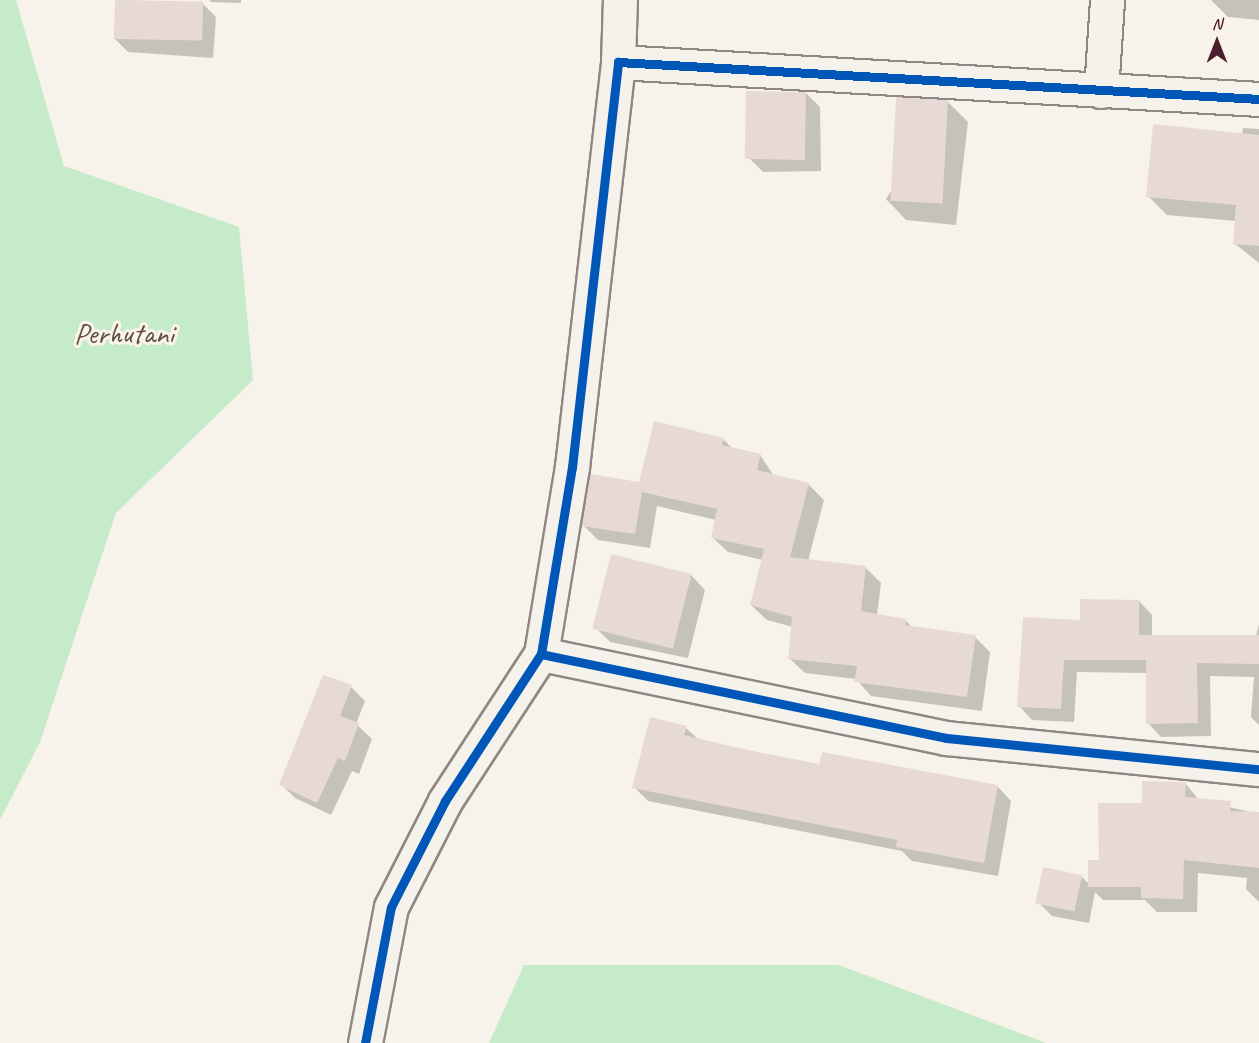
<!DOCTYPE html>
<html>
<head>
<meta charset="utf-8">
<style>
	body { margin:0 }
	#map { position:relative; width:1259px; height:1043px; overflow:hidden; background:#f7f3ea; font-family:Caveat,sans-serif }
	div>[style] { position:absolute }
	.green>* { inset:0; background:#c6ebcb }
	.shadow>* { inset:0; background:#0003 }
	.building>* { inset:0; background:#e7dad6; transform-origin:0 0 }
	.roads { filter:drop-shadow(2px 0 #908684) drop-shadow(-2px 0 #908684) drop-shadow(0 2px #908684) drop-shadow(0 -2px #908684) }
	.street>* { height:33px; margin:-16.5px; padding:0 16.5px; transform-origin:16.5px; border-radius:16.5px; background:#f5f2ec }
	.cycleway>* { height:9px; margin:-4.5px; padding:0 4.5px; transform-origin:4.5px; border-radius:4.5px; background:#0057b8 }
	span { translate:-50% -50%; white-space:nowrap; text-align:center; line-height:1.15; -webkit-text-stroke:6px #fcf5e5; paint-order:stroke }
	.park-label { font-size:30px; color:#5f504d }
	.north { position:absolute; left:1187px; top:12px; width:60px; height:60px; -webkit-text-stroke:4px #fcf5e5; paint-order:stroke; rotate:0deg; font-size:16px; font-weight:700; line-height:24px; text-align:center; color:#4a1f2b }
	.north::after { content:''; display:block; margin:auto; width:21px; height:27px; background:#4a1f2b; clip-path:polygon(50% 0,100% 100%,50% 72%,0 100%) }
</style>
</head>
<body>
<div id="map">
	<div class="green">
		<div style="clip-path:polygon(0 0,16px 0,64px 166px,239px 227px,253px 380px,116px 513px,40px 742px,0 820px)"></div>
		<div style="clip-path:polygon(524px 965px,839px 965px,1046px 1043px,489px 1043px)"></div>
	</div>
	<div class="shadow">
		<div style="clip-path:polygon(116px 0,202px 3px,216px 17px,213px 58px,128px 52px,114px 38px)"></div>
		<div style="clip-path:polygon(209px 0,241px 0,241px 3px,211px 2px)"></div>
		<div style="clip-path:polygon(1211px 0,1259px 0,1259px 20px,1228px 17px)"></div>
		<div style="clip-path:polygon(806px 93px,820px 107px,821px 171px,763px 172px,749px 158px)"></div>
		<div style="clip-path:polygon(947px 101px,968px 122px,956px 225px,906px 220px,886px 199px)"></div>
		<div style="clip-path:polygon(1243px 128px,1259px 129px,1259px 263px,1234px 243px,1236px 221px,1167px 215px,1148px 196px,1242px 134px)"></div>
		<div style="clip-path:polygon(723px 439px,733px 449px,760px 455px,774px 476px,808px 484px,824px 500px,808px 561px,865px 567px,881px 583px,877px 615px,906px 621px,913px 628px,975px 637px,990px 652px,982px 711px,871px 696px,856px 679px,805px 673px,789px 658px,793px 627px,767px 620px,751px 605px,763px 560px,728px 552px,712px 537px,716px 520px,657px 506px,650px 548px,598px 540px,583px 525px,640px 484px)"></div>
		<div style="clip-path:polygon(691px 575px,705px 590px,688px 658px,610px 642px,596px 628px)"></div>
		<div style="clip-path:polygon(1139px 601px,1152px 615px,1152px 636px,1256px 636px,1259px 624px,1259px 725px,1251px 717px,1254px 677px,1210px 676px,1211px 736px,1161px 737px,1148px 723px,1147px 673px,1077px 672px,1074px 722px,1032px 720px,1019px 706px,1081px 622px)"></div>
		<div style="clip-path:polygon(351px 687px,365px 701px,356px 724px,372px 739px,359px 774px,352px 771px,331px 815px,295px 798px,281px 784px)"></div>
		<div style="clip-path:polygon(686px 728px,699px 740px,821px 766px,997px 786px,1011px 801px,998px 876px,912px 861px,902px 851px,648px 801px,634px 787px)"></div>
		<div style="clip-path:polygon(1185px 783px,1199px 800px,1259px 814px,1259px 902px,1246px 889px,1247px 878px,1198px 873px,1197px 912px,1157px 912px,1145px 900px,1103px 900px,1095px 892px,1089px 923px,1052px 916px,1038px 902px,1081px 876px,1089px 884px,1143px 804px)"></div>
	</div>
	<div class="building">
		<div style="left:115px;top:0;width:88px;height:39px;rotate:1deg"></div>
		<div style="left:746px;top:91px;width:60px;height:68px;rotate:1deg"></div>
		<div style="left:896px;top:97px;width:52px;height:104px;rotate:3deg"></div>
		<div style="clip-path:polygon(1153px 124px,1259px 135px,1259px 246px,1233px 244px,1236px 205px,1146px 197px)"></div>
		<div style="clip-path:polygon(654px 421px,724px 438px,722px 445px,761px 454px,757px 470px,809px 483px,790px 557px,866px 566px,861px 611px,906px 619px,905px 625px,976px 635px,967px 697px,854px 682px,857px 666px,788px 659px,792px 617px,750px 605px,764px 549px,711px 538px,717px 509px,642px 492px,635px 534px,581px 526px,590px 474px,639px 482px)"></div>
		<div style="left:611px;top:554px;width:83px;height:77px;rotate:14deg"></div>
		<div style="clip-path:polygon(1080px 599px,1139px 600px,1139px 635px,1259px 635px,1259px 664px,1197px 663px,1198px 723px,1146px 724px,1146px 660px,1064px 660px,1061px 709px,1017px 707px,1023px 617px,1080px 620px)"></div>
		<div style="clip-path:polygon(323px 675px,352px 685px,340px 716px,359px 723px,345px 761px,338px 758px,317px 803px,279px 785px)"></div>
		<div style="clip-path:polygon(650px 717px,687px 726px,684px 735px,738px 748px,819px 764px,822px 752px,998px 785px,984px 863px,896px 847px,897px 840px,632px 788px)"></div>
		<div style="clip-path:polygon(1142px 781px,1186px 782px,1185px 797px,1231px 801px,1230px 811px,1259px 812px,1259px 868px,1184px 860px,1183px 899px,1141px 898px,1141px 887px,1088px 887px,1088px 860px,1099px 860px,1098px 803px,1142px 803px)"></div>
		<div style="left:1043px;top:867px;width:40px;height:37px;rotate:12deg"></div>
	</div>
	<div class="roads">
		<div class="street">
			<div style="left:618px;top:62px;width:62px;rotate:-88.2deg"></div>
			<div style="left:1101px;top:91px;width:91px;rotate:-86.2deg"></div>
			<div style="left:541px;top:654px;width:190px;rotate:-80.6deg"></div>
			<div style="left:572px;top:467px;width:408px;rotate:-83.5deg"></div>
			<div style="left:618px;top:62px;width:642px;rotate:3.3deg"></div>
			<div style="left:365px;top:1043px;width:138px;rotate:-79.2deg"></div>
			<div style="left:391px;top:907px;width:119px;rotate:-63deg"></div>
			<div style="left:445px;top:801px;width:176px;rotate:-56.9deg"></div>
			<div style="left:541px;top:654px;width:414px;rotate:11.7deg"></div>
			<div style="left:946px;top:738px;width:315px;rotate:5.7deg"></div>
		</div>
	</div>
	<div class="cycleway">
		<div style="left:541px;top:654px;width:190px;rotate:-80.6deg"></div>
		<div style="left:572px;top:467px;width:408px;rotate:-83.5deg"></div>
		<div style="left:618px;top:62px;width:642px;rotate:3.3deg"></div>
		<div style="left:365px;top:1043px;width:138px;rotate:-79.2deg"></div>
		<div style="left:391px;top:907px;width:119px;rotate:-63deg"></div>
		<div style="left:445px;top:801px;width:176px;rotate:-56.9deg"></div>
		<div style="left:541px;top:654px;width:414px;rotate:11.7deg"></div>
		<div style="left:946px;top:738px;width:315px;rotate:5.7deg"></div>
	</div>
	<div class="park-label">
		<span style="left:124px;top:333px">Perhutani</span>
	</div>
	<div class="north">N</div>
</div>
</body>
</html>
